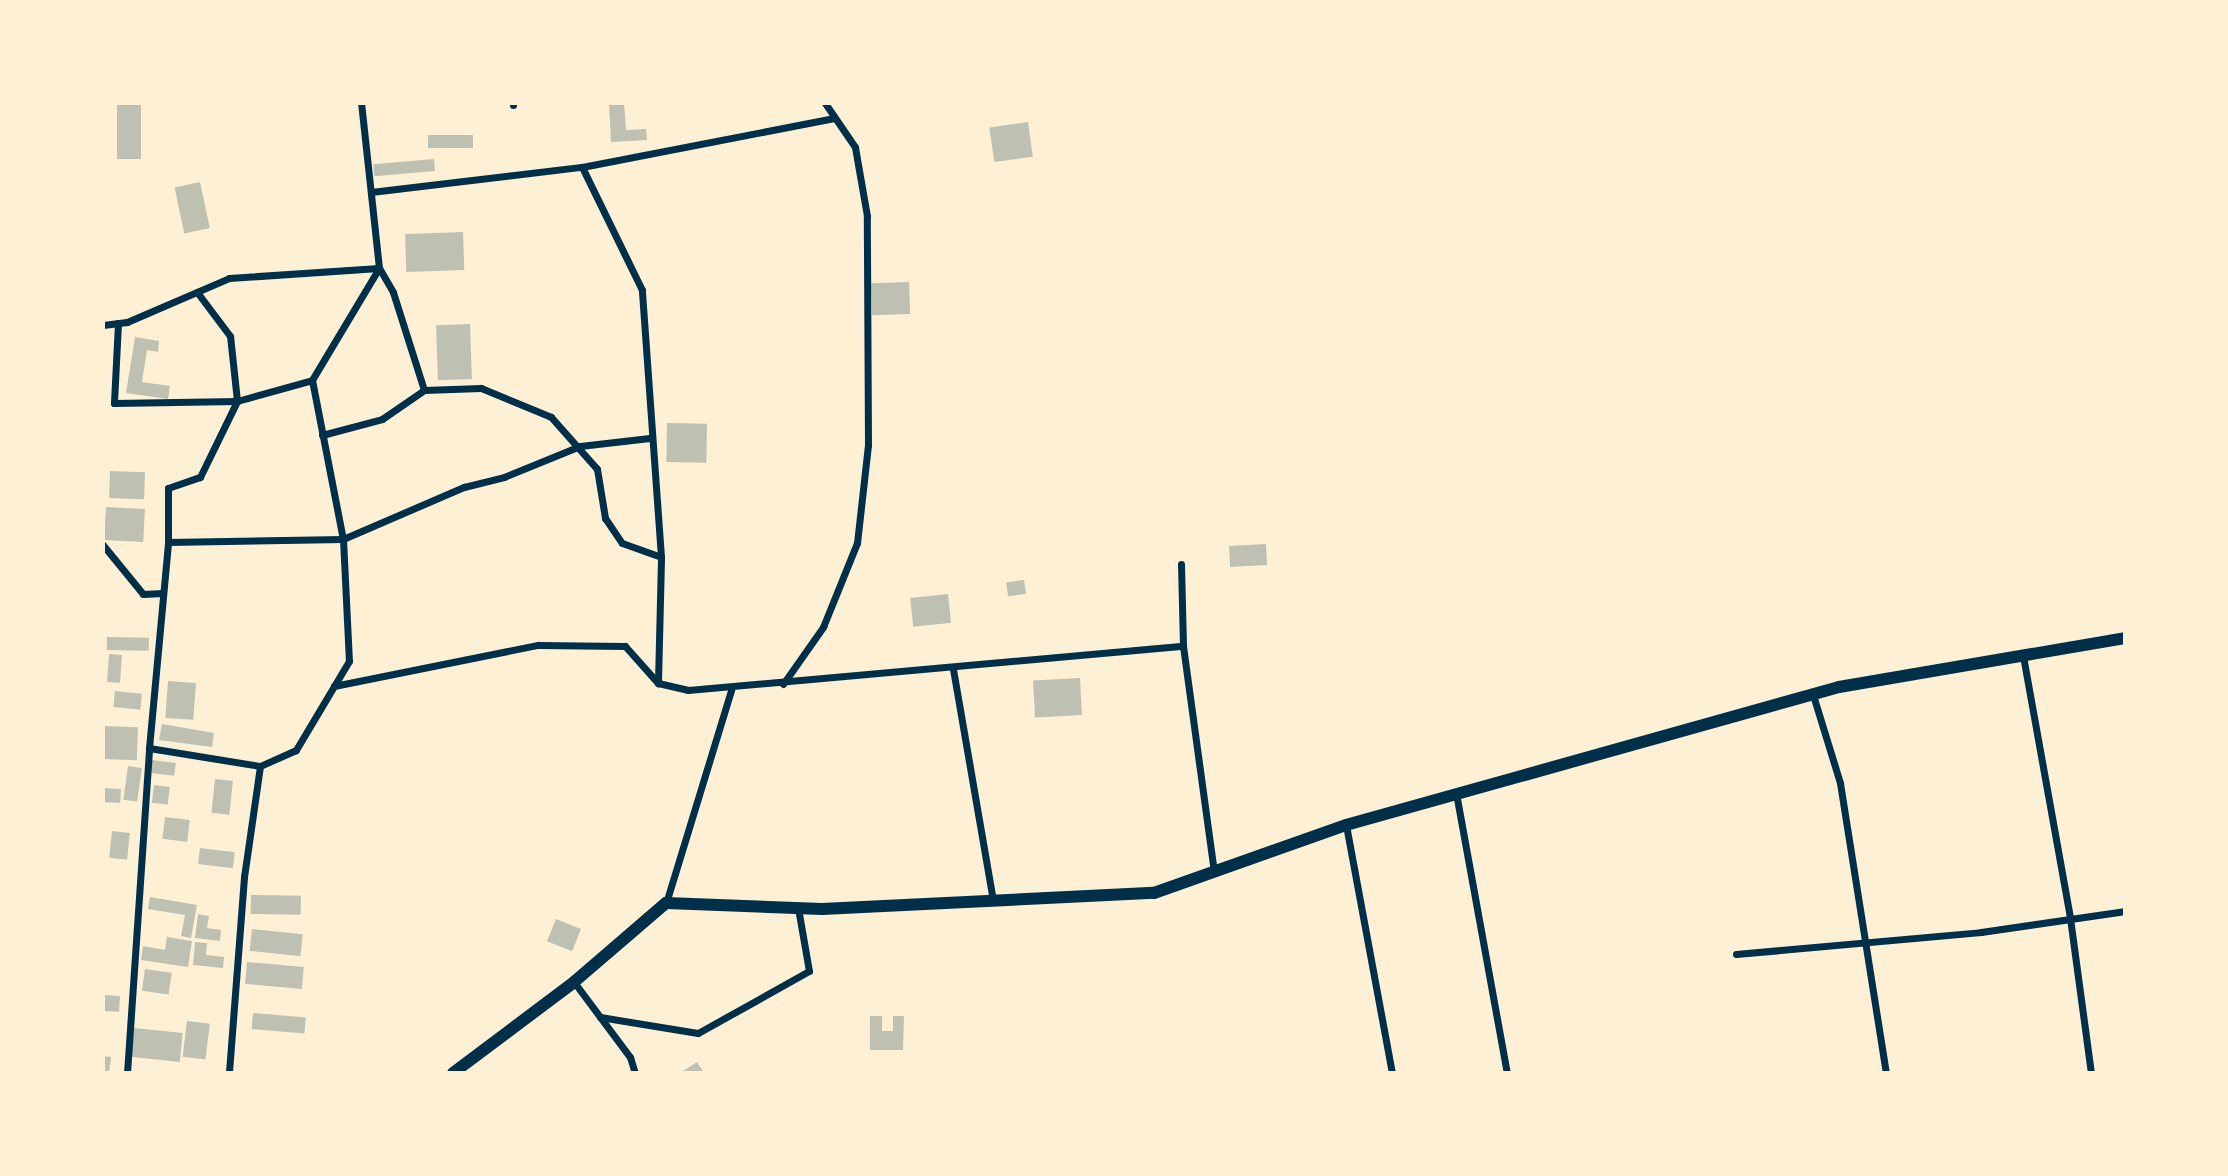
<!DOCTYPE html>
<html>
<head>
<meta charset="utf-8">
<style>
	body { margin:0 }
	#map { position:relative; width:2228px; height:1176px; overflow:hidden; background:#fdf0d5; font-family:"Titillium Web",sans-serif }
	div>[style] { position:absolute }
	.building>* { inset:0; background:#bec0b2; transform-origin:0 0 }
	.minor>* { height:7px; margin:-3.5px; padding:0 3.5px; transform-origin:3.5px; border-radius:3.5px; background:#003049 }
	.tertiary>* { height:12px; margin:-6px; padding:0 6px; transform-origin:6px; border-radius:6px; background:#003049 }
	span { translate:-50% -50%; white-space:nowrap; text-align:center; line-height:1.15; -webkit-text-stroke:5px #fdf0d5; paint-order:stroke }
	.frame { position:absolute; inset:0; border:105px solid #fdf0d5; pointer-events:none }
</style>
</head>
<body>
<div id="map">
	<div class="building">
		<div style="left:117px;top:103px;width:24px;height:56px"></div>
		<div style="clip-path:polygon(609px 103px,624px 103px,626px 130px,646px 129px,647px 140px,611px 142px)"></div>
		<div style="left:1028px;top:122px;width:35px;height:39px;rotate:82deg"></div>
		<div style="left:473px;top:135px;width:13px;height:45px;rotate:90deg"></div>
		<div style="left:434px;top:159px;width:12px;height:61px;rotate:85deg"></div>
		<div style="left:200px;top:182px;width:47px;height:26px;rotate:78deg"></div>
		<div style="left:463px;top:232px;width:38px;height:58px;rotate:88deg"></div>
		<div style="left:909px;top:282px;width:32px;height:38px;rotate:88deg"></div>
		<div style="left:470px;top:324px;width:55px;height:34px;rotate:88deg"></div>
		<div style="clip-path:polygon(135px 337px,159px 341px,158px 352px,147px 350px,142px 382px,170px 386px,168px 399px,126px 393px)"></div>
		<div style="left:667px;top:423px;width:40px;height:39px;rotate:1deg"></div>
		<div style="left:110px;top:471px;width:35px;height:27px;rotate:2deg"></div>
		<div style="left:106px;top:507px;width:39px;height:33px;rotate:3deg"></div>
		<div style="left:1266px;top:544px;width:21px;height:37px;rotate:87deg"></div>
		<div style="left:1024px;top:580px;width:14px;height:18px;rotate:82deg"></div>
		<div style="left:948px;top:594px;width:29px;height:38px;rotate:84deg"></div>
		<div style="left:107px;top:637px;width:42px;height:13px;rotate:1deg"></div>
		<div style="left:109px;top:654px;width:13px;height:28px;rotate:4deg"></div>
		<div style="left:1080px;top:678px;width:37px;height:47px;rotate:87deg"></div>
		<div style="left:168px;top:681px;width:28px;height:37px;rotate:4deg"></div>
		<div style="left:115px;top:691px;width:27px;height:16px;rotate:6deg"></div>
		<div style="clip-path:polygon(162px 724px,214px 733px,212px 747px,159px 740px)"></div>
		<div style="left:103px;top:726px;width:35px;height:33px;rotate:2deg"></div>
		<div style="left:152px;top:760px;width:24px;height:13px;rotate:7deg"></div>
		<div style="left:128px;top:766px;width:14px;height:34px;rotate:8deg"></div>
		<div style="left:215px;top:779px;width:18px;height:34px;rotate:6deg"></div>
		<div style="left:154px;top:785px;width:16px;height:18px;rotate:7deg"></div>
		<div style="left:103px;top:788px;width:18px;height:14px;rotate:3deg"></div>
		<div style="left:165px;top:817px;width:25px;height:22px;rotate:7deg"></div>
		<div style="left:112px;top:831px;width:18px;height:27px;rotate:6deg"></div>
		<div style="left:200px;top:848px;width:35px;height:16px;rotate:7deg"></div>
		<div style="left:251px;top:895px;width:50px;height:19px;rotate:1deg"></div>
		<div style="clip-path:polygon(150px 897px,197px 905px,191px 938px,181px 936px,185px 915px,148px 909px)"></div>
		<div style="clip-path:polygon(198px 914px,209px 916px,207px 928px,221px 930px,220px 941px,195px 938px)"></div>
		<div style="left:556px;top:919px;width:27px;height:24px;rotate:22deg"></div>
		<div style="left:252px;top:929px;width:51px;height:22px;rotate:6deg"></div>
		<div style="clip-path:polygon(167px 937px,192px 941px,188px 967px,141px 960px,143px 946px,165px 950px)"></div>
		<div style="clip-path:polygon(195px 942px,207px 943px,206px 955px,224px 957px,223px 968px,193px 965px)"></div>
		<div style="left:247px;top:962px;width:57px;height:22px;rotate:5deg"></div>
		<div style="left:145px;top:969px;width:27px;height:22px;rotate:8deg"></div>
		<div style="left:103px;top:995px;width:17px;height:16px;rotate:3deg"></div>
		<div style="left:253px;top:1013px;width:53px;height:16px;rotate:5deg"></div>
		<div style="clip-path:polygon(870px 1016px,882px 1016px,882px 1031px,893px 1031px,893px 1016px,904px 1016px,903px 1050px,870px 1050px)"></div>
		<div style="left:187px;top:1021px;width:23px;height:36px;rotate:7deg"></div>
		<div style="left:134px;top:1028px;width:49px;height:29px;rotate:6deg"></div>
		<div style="clip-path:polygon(103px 1056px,111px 1057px,109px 1073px,103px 1073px)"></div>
		<div style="clip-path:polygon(697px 1062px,704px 1073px,680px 1073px)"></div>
	</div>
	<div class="minor">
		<div style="left:513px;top:105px;width:2px;rotate:-90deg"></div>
		<div style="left:371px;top:192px;width:212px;rotate:-6.8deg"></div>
		<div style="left:118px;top:323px;width:80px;rotate:92.9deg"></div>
		<div style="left:114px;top:403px;width:123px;rotate:-0.9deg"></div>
		<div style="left:237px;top:401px;width:65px;rotate:-96.1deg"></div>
		<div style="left:230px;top:336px;width:55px;rotate:-126.9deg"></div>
		<div style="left:103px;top:325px;width:24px;rotate:-7deg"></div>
		<div style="left:127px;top:322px;width:111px;rotate:-23.3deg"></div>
		<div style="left:229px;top:278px;width:150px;rotate:-3.8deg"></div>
		<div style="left:379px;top:268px;width:166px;rotate:-96.2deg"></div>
		<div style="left:424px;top:390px;width:103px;rotate:-107.6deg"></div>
		<div style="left:393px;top:292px;width:28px;rotate:-120deg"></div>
		<div style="left:379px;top:268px;width:131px;rotate:120.9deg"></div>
		<div style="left:312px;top:380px;width:162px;rotate:79deg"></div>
		<div style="left:343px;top:539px;width:132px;rotate:-23.3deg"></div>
		<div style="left:464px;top:487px;width:41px;rotate:-14deg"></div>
		<div style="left:504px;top:477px;width:82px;rotate:-22.2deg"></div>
		<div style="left:580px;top:446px;width:70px;rotate:-6.5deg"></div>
		<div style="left:322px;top:435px;width:62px;rotate:-14.9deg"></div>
		<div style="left:382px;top:419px;width:51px;rotate:-34.6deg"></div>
		<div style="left:424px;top:390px;width:57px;rotate:-2deg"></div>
		<div style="left:481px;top:388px;width:76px;rotate:22.5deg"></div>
		<div style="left:551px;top:417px;width:69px;rotate:48.5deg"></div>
		<div style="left:597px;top:469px;width:50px;rotate:80.7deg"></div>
		<div style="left:605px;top:518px;width:30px;rotate:56deg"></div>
		<div style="left:622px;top:543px;width:41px;rotate:19.7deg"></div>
		<div style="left:168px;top:542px;width:54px;rotate:-90deg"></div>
		<div style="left:168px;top:488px;width:34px;rotate:-19deg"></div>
		<div style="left:200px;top:477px;width:85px;rotate:-64deg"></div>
		<div style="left:237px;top:401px;width:78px;rotate:-15.6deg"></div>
		<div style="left:103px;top:545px;width:63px;rotate:50.8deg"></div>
		<div style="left:143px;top:594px;width:20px;rotate:-3deg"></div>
		<div style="left:1183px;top:646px;width:228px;rotate:82.2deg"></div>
		<div style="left:2023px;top:656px;width:266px;rotate:79.8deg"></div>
		<div style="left:2070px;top:918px;width:156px;rotate:82.3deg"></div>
		<div style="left:953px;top:669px;width:235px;rotate:80.2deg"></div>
		<div style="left:658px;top:682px;width:125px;rotate:-88.6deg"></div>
		<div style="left:661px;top:557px;width:268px;rotate:-94.1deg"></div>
		<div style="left:642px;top:290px;width:137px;rotate:-116deg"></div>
		<div style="left:582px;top:167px;width:257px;rotate:-11deg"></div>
		<div style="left:783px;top:684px;width:70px;rotate:-54.9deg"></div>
		<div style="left:823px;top:627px;width:91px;rotate:-68deg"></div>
		<div style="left:857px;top:543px;width:99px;rotate:-83.6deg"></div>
		<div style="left:868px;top:445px;width:229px;rotate:-90.3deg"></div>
		<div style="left:867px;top:216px;width:70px;rotate:-99.9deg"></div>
		<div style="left:855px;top:147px;width:53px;rotate:-124.3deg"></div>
		<div style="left:334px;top:686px;width:208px;rotate:-11.4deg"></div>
		<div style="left:538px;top:645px;width:87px;rotate:0.7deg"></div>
		<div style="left:625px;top:646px;width:50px;rotate:48.3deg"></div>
		<div style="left:658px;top:683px;width:31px;rotate:13deg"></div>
		<div style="left:688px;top:690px;width:497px;rotate:-5.1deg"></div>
		<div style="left:1183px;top:646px;width:82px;rotate:-91.4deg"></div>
		<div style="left:1813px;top:695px;width:92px;rotate:72.9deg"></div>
		<div style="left:1840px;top:783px;width:294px;rotate:81deg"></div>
		<div style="left:149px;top:748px;width:207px;rotate:-84.7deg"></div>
		<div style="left:168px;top:542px;width:175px;rotate:-1deg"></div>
		<div style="left:343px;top:539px;width:122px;rotate:87.2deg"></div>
		<div style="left:349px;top:661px;width:104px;rotate:120.8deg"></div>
		<div style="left:296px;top:750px;width:39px;rotate:156deg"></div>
		<div style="left:1456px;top:793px;width:285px;rotate:79.7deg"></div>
		<div style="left:1346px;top:825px;width:252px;rotate:79.5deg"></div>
		<div style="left:666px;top:903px;width:223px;rotate:-73deg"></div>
		<div style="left:1736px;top:954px;width:246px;rotate:-5.1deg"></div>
		<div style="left:1981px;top:932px;width:146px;rotate:-8.3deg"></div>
		<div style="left:574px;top:982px;width:94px;rotate:53.3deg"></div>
		<div style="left:630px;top:1057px;width:17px;rotate:73deg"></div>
		<div style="left:600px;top:1017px;width:99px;rotate:9.3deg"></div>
		<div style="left:698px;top:1033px;width:127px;rotate:-29.2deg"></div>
		<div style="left:809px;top:971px;width:64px;rotate:-99.9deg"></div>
		<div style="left:127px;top:1073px;width:326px;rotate:-86.1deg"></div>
		<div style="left:149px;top:748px;width:112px;rotate:9.2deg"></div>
		<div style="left:260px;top:766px;width:112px;rotate:98.2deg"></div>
		<div style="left:244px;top:877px;width:197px;rotate:94.4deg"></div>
	</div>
	<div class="tertiary">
		<div style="left:453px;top:1073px;width:151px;rotate:-36.9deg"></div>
		<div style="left:574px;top:982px;width:121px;rotate:-40.7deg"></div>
		<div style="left:666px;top:903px;width:156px;rotate:2.2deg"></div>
		<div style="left:822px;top:909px;width:332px;rotate:-2.8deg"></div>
		<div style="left:1154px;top:893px;width:204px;rotate:-19.5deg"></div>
		<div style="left:1346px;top:825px;width:512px;rotate:-15.64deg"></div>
		<div style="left:1839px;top:687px;width:290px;rotate:-9.7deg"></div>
	</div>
	<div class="frame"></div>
</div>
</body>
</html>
